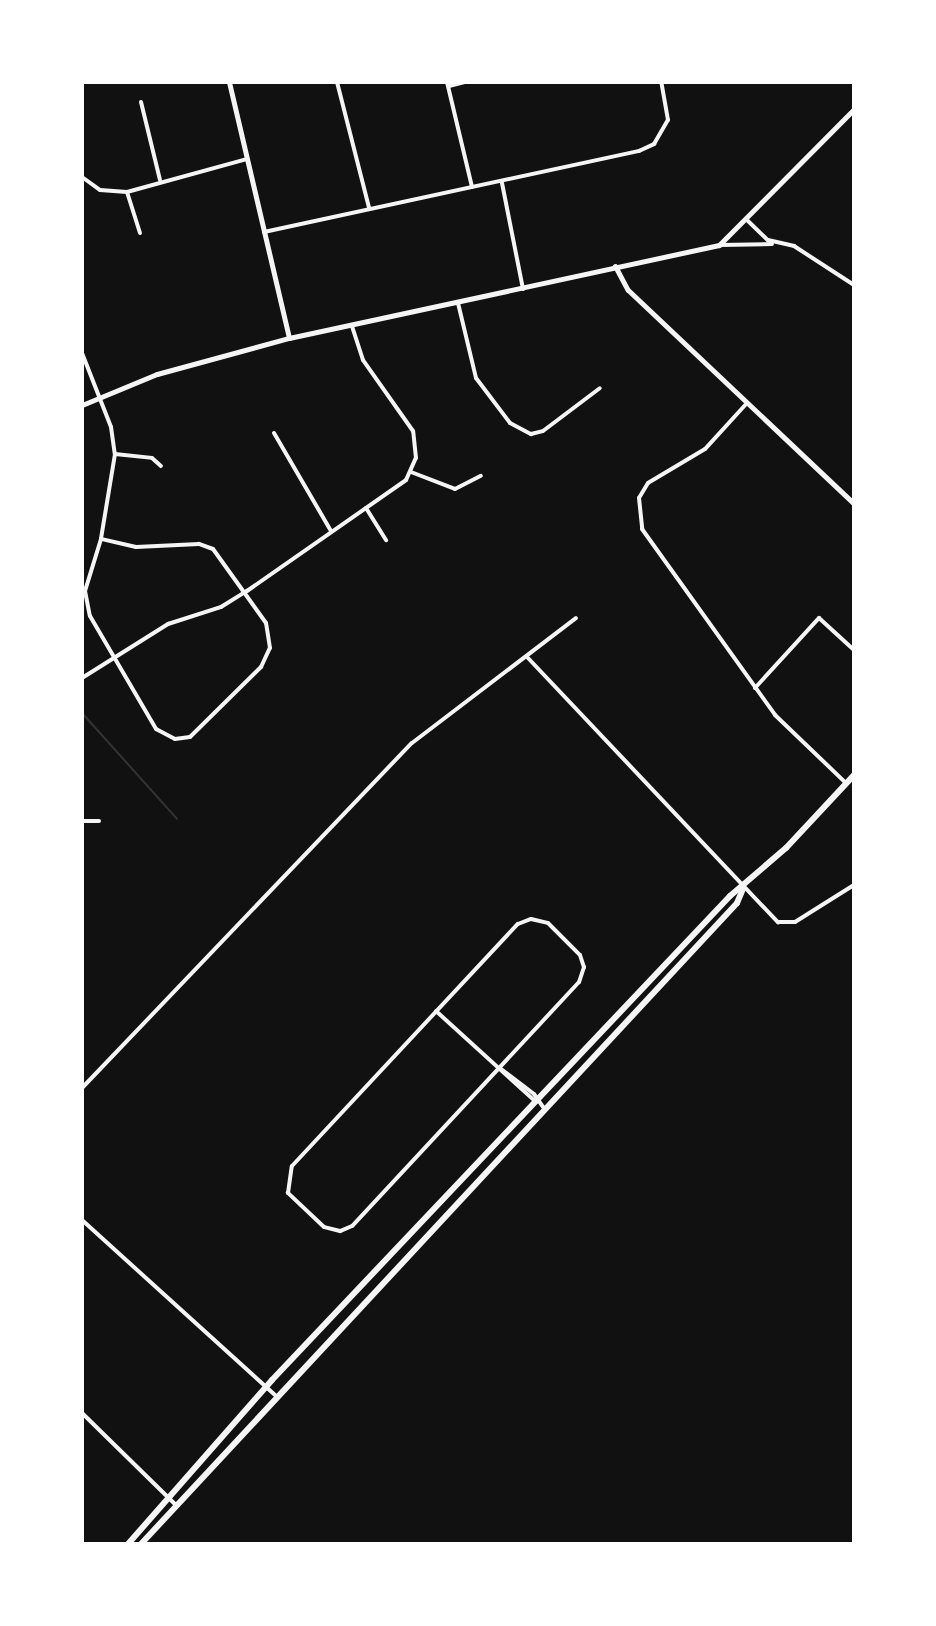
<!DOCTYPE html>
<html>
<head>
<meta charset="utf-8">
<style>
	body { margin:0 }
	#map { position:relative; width:936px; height:1626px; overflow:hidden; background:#111; font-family:"DejaVu Sans",sans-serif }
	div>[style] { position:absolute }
	.stream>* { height:2px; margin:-1px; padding:0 1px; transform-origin:1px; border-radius:1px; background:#333 }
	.minor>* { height:4px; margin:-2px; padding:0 2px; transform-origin:2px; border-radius:2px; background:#f5f5f5 }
	.tertiary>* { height:5px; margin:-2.5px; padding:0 2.5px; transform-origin:2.5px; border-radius:2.5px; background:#f5f5f5 }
	.secondary>* { height:5px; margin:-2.5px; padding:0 2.5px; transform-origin:2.5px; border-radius:2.5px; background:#f5f5f5 }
	.primary>* { height:6px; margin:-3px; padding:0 3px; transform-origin:3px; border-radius:3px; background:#f5f5f5 }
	span { translate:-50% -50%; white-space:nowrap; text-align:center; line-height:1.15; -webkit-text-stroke:7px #fff; paint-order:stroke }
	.frame { position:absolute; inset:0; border:84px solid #fff; pointer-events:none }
</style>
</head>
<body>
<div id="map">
	<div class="stream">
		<div style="left:82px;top:713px;width:142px;rotate:48.1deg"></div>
	</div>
	<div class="minor">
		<div style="left:337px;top:82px;width:130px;rotate:75.7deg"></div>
		<div style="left:447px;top:82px;width:108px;rotate:76.6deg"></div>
		<div style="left:449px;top:86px;width:16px;rotate:-14deg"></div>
		<div style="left:141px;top:102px;width:80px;rotate:76.3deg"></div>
		<div style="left:82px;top:177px;width:22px;rotate:36deg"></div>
		<div style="left:100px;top:190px;width:27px;rotate:4deg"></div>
		<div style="left:127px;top:192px;width:124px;rotate:-15.4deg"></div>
		<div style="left:502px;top:183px;width:108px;rotate:78.8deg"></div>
		<div style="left:127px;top:192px;width:43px;rotate:72.4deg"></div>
		<div style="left:748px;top:221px;width:28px;rotate:44deg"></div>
		<div style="left:768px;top:240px;width:27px;rotate:13deg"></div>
		<div style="left:794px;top:246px;width:72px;rotate:33deg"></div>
		<div style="left:264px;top:232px;width:384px;rotate:-12.2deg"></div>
		<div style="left:639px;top:151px;width:17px;rotate:-25deg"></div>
		<div style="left:654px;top:144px;width:28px;rotate:-60deg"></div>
		<div style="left:668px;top:120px;width:39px;rotate:-100deg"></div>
		<div style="left:721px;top:245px;width:51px;rotate:-1.1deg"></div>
		<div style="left:458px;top:303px;width:77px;rotate:76.5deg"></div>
		<div style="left:476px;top:378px;width:56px;rotate:52.9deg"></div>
		<div style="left:510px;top:423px;width:24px;rotate:28deg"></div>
		<div style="left:531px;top:434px;width:12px;rotate:-14deg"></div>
		<div style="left:543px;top:431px;width:71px;rotate:-37deg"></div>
		<div style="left:82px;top:353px;width:79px;rotate:68.6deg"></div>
		<div style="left:111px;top:427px;width:27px;rotate:82deg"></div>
		<div style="left:115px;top:454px;width:86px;rotate:99.4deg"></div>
		<div style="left:101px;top:539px;width:54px;rotate:107.1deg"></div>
		<div style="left:85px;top:591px;width:25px;rotate:79deg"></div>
		<div style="left:90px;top:616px;width:131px;rotate:59.7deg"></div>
		<div style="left:156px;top:729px;width:21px;rotate:28deg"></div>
		<div style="left:175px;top:739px;width:15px;rotate:-8deg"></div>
		<div style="left:190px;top:737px;width:100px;rotate:-44.6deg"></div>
		<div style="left:261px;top:667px;width:21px;rotate:-65deg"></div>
		<div style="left:270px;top:648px;width:25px;rotate:-99deg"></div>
		<div style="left:266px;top:623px;width:91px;rotate:-125.6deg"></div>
		<div style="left:213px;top:549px;width:15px;rotate:-160deg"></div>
		<div style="left:199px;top:544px;width:63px;rotate:177.3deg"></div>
		<div style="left:136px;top:547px;width:36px;rotate:-167deg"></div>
		<div style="left:747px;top:403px;width:62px;rotate:132.4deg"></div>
		<div style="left:705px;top:449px;width:66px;rotate:149.2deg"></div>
		<div style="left:648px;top:483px;width:17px;rotate:121deg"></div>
		<div style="left:639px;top:498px;width:31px;rotate:84deg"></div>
		<div style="left:642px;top:529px;width:229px;rotate:54.4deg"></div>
		<div style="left:775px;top:715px;width:98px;rotate:43.8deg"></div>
		<div style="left:274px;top:433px;width:113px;rotate:59.8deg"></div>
		<div style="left:115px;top:454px;width:37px;rotate:6deg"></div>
		<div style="left:152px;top:458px;width:12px;rotate:42deg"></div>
		<div style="left:411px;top:472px;width:47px;rotate:21.1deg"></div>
		<div style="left:455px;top:489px;width:29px;rotate:-27deg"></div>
		<div style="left:366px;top:508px;width:38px;rotate:58deg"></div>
		<div style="left:528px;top:658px;width:364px;rotate:46.6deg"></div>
		<div style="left:778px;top:922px;width:17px"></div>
		<div style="left:795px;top:922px;width:70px;rotate:-32.1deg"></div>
		<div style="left:82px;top:678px;width:102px;rotate:-32.1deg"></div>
		<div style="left:168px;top:624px;width:56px;rotate:-17.8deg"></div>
		<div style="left:221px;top:607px;width:31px;rotate:-32deg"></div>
		<div style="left:247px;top:591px;width:194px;rotate:-34.9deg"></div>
		<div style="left:406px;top:480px;width:24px;rotate:-66deg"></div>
		<div style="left:416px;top:458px;width:27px;rotate:-96deg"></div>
		<div style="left:413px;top:431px;width:87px;rotate:-125.2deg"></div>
		<div style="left:363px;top:360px;width:36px;rotate:-108deg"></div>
		<div style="left:755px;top:688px;width:95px;rotate:-47.6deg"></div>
		<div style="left:819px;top:618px;width:47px;rotate:42.4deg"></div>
		<div style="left:82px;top:821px;width:17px"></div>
		<div style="left:531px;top:919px;width:17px;rotate:13deg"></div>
		<div style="left:548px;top:923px;width:45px;rotate:45deg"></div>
		<div style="left:580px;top:955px;width:13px;rotate:72deg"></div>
		<div style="left:584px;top:967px;width:16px;rotate:108deg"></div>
		<div style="left:579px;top:982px;width:333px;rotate:132.9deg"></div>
		<div style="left:352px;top:1226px;width:13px;rotate:157deg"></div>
		<div style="left:340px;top:1231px;width:16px;rotate:-166deg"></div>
		<div style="left:324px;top:1227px;width:50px;rotate:-136.6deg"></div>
		<div style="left:288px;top:1193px;width:27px;rotate:-82deg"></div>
		<div style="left:292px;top:1166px;width:331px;rotate:-47deg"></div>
		<div style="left:518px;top:924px;width:14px;rotate:-21deg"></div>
		<div style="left:436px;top:1011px;width:135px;rotate:42.3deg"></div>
		<div style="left:501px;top:1069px;width:41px;rotate:37.1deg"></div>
		<div style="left:534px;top:1094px;width:19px;rotate:55deg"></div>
		<div style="left:82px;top:1088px;width:477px;rotate:-46.3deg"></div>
		<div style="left:412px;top:743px;width:206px;rotate:-37.3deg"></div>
		<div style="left:82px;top:1220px;width:262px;rotate:42.2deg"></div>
		<div style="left:82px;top:1413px;width:130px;rotate:44.4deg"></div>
	</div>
	<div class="tertiary">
		<div style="left:229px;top:82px;width:263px;rotate:76.8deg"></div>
		<div style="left:615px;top:266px;width:27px;rotate:62deg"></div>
		<div style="left:628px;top:290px;width:311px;rotate:43.4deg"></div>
	</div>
	<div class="secondary">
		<div style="left:82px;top:405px;width:81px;rotate:-22.5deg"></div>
		<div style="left:157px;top:374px;width:137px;rotate:-15.3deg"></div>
		<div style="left:289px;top:338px;width:440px;rotate:-12.2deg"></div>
		<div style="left:719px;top:245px;width:192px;rotate:-45.2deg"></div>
	</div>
	<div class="primary">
		<div style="left:128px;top:1544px;width:218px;rotate:-48.7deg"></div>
		<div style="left:272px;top:1380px;width:666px;rotate:-46.58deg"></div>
		<div style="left:730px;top:896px;width:74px;rotate:-40.6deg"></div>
		<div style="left:786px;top:848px;width:100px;rotate:-47deg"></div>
		<div style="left:141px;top:1544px;width:875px;rotate:-47.08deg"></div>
		<div style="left:737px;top:903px;width:15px;rotate:-67deg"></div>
	</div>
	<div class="frame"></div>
</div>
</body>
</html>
